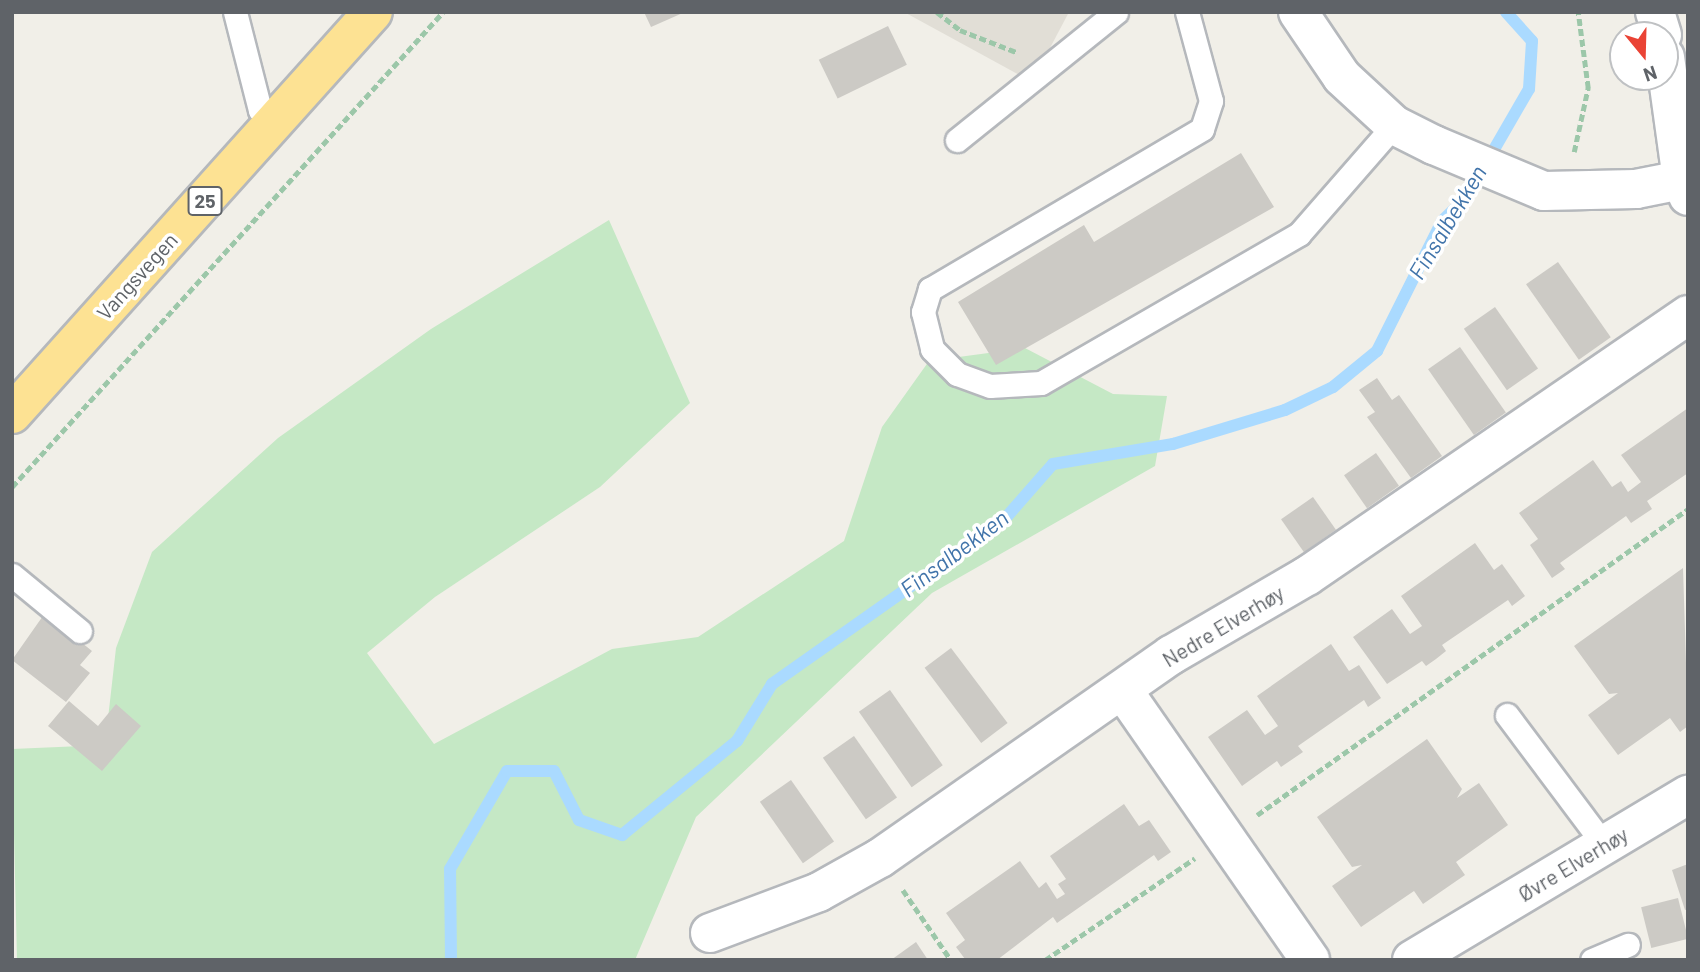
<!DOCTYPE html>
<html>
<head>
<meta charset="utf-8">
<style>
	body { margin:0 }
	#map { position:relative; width:1700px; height:972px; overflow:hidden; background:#f1efe8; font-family:Barlow,sans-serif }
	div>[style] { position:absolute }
	.education>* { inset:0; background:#e1ded6 }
	.green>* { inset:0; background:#c5e8c5 }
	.stream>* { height:12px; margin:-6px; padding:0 6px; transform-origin:6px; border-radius:6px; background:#aadaff }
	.building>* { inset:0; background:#cccac5; transform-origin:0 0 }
	.path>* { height:4.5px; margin-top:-2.25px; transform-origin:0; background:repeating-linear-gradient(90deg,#9cc7a9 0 7px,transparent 0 10.5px) }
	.roads { filter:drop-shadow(2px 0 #b5b8bc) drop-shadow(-2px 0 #b5b8bc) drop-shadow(0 2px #b5b8bc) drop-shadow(0 -2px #b5b8bc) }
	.lane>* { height:23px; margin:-11.5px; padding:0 11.5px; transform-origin:11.5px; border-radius:11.5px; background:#fff }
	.street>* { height:38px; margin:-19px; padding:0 19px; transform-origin:19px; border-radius:19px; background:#fff }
	.highway>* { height:38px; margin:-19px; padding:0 19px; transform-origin:19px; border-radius:19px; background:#fde293 }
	span { translate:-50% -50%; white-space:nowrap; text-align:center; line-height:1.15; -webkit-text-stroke:7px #fff; paint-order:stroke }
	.shield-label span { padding:2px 5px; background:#fff; border:2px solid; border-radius:5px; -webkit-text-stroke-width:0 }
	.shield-label { font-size:19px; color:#5f6368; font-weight:700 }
	.street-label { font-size:21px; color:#5f6368 }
	.water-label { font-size:23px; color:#4174aa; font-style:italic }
	.frame { position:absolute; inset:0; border:14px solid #5f6368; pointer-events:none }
	.north { position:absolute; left:1609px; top:21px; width:70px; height:70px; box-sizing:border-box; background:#fff; border:2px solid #bfc1c3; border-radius:50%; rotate:161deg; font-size:19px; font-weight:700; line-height:28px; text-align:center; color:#5f6368 }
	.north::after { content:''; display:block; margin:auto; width:24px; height:32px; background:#ea4335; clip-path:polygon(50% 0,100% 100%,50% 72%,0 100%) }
</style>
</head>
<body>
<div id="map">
	<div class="education">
		<div style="clip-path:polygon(904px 12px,1069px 12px,1032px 82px)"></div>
	</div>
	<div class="green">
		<div style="clip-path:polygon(609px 220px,690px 403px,600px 487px,435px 597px,367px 653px,434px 744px,612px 649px,698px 637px,844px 541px,882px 427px,929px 361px,1025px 348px,1113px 394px,1167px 396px,1155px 466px,932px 593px,696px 817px,635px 960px,17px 960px,12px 749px,105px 745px,116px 648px,152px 552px,278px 438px,431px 329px)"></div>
	</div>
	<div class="stream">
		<div style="left:451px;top:960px;width:91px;rotate:-90.6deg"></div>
		<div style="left:450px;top:869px;width:113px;rotate:-59.8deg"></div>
		<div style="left:507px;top:771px;width:47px"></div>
		<div style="left:554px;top:771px;width:55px;rotate:63deg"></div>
		<div style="left:579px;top:820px;width:46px;rotate:19.2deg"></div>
		<div style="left:622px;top:835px;width:149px;rotate:-39.3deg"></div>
		<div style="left:737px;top:741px;width:67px;rotate:-58.4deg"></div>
		<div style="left:772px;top:684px;width:281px;rotate:-35.2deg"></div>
		<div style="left:1002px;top:522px;width:77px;rotate:-48.7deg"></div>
		<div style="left:1053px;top:464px;width:122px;rotate:-9.5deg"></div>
		<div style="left:1173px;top:444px;width:117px;rotate:-16.9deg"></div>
		<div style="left:1285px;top:410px;width:53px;rotate:-25.6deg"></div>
		<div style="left:1333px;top:387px;width:57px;rotate:-39.3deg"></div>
		<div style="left:1377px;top:351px;width:145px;rotate:-63.4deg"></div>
		<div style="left:1442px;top:221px;width:33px;rotate:-44deg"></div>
		<div style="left:1466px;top:198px;width:126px;rotate:-60deg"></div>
		<div style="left:1529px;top:89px;width:48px;rotate:-86.4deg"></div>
		<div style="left:1532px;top:41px;width:39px;rotate:-132deg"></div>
	</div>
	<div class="building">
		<div style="clip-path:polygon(644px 12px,685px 12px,651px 27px)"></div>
		<div style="left:888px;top:26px;width:43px;height:77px;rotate:64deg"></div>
		<div style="clip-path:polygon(1241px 153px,1274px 207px,996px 365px,958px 302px,1084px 225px,1094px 242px)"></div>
		<div style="left:1558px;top:262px;width:92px;height:39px;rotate:55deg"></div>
		<div style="left:1495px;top:307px;width:75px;height:38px;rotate:55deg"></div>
		<div style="left:1460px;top:347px;width:80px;height:39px;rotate:55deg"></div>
		<div style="clip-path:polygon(1377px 378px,1392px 400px,1399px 395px,1442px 456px,1411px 478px,1367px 417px,1375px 412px,1359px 390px)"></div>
		<div style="clip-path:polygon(1688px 408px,1688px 473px,1647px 501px,1652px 509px,1631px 523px,1626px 516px,1560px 563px,1565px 569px,1552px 578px,1530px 545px,1538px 539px,1519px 513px,1593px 460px,1612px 487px,1621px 481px,1628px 492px,1641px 482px,1621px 455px)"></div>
		<div style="left:1376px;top:453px;width:40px;height:39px;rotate:55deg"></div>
		<div style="left:1313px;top:497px;width:40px;height:39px;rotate:55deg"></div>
		<div style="clip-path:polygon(1475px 543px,1494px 570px,1502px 564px,1525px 596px,1512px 606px,1508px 600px,1442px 645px,1446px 651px,1436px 659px,1426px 666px,1422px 661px,1387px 684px,1353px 637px,1392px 609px,1410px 634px,1422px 626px,1401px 596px)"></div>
		<div style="clip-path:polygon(1683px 568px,1688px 726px,1680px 732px,1670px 718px,1618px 755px,1588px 715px,1618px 693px,1609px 694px,1574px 646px)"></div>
		<div style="clip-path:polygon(45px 613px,92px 651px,80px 665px,90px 673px,66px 702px,12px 660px)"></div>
		<div style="clip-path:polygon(1331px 644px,1349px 671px,1359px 665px,1381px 698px,1368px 707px,1364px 700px,1298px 746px,1303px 752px,1281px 767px,1277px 761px,1242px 786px,1208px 737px,1247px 710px,1265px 735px,1278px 726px,1257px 696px)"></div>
		<div style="left:951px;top:648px;width:94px;height:33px;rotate:53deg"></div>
		<div style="left:890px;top:690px;width:92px;height:38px;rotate:55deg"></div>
		<div style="clip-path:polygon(69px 701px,98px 726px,116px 704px,141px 726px,102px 771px,48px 726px)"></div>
		<div style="left:854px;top:736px;width:75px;height:38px;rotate:55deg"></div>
		<div style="clip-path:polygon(1427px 739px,1462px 789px,1457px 798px,1479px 783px,1508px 825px,1456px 862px,1465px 875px,1423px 904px,1414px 891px,1361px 927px,1332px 886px,1362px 865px,1352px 867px,1317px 817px)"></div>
		<div style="left:791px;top:780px;width:75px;height:38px;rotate:55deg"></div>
		<div style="clip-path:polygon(1124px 804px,1139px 826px,1149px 820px,1171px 852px,1158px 861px,1154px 855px,1057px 923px,1053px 917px,997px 960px,965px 959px,956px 947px,965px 940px,946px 913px,1020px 861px,1039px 888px,1046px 882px,1057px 899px,1065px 894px,1058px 884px,1066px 879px,1050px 856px)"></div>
		<div style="clip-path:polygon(1688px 864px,1688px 909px,1685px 910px,1672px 870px)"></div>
		<div style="left:1678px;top:898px;width:42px;height:38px;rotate:76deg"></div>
		<div style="clip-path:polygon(916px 942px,928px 960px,891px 960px)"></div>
	</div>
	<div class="path">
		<div style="left:937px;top:12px;width:29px;rotate:38deg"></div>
		<div style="left:960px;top:30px;width:60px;rotate:21.4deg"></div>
		<div style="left:1574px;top:152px;width:66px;rotate:-77.7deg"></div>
		<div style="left:1588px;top:88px;width:77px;rotate:-97.5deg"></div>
		<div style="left:12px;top:487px;width:641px;rotate:-47.78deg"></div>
		<div style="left:1257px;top:815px;width:529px;rotate:-35.37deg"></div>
		<div style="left:903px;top:890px;width:85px;rotate:55.6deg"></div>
		<div style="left:1045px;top:960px;width:181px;rotate:-34.2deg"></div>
	</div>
	<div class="roads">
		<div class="lane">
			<div style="left:235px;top:12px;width:101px;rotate:75.7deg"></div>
			<div style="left:260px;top:110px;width:20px;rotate:53deg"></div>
			<div style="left:1187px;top:12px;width:92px;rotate:74.9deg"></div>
			<div style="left:1211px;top:101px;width:29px;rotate:108deg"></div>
			<div style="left:1202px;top:129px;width:316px;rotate:149.5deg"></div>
			<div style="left:930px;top:289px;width:24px;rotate:107deg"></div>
			<div style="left:923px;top:312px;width:38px;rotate:76deg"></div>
			<div style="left:932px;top:349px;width:35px;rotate:45deg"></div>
			<div style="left:957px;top:374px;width:35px;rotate:20deg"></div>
			<div style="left:990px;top:386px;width:51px;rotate:-3.4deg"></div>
			<div style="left:1041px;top:383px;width:298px;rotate:-30deg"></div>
			<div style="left:1299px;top:234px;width:145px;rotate:-48.9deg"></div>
			<div style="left:957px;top:140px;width:204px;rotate:-38.8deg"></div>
			<div style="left:12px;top:575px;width:88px;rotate:39.5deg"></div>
			<div style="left:1507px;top:715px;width:164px;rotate:53.2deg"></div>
			<div style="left:1592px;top:960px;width:39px;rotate:-23deg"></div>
		</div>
		<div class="street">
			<div style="left:1298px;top:12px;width:78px;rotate:55.9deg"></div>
			<div style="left:1342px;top:77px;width:71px;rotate:42.7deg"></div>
			<div style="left:1394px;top:125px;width:45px;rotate:26.6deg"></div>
			<div style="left:1434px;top:145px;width:119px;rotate:22.7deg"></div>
			<div style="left:1544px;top:191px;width:92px;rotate:-1.2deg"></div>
			<div style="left:1636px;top:189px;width:47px;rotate:-11.1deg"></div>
			<div style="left:1682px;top:180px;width:17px;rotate:69deg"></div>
			<div style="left:1655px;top:12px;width:24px;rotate:73deg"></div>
			<div style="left:1665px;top:57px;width:124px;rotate:82.1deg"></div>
			<div style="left:1124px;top:692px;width:326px;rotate:55.2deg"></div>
			<div style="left:710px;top:933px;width:116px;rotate:-20.6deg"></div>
			<div style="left:819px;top:892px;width:70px;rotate:-29.1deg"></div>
			<div style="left:880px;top:858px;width:355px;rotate:-34.9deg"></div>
			<div style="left:1171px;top:655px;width:157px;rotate:-30.2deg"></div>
			<div style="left:1307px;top:576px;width:462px;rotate:-34.4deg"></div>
			<div style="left:1412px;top:960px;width:322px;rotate:-30.9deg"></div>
		</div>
		<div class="highway">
			<div style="left:12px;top:414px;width:540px;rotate:-48.08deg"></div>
		</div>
	</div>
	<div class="shield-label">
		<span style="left:205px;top:201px">25</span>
	</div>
	<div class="street-label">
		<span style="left:137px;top:276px;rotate:-48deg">Vangsvegen</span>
		<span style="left:1223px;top:626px;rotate:-31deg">Nedre Elverhøy</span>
		<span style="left:1573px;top:864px;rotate:-31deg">Øvre Elverhøy</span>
	</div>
	<div class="water-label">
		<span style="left:1447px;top:222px;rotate:-59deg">Finsalbekken</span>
		<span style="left:954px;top:553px;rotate:-37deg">Finsalbekken</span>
	</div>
	<div class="frame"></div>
	<div class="north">N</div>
</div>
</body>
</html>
